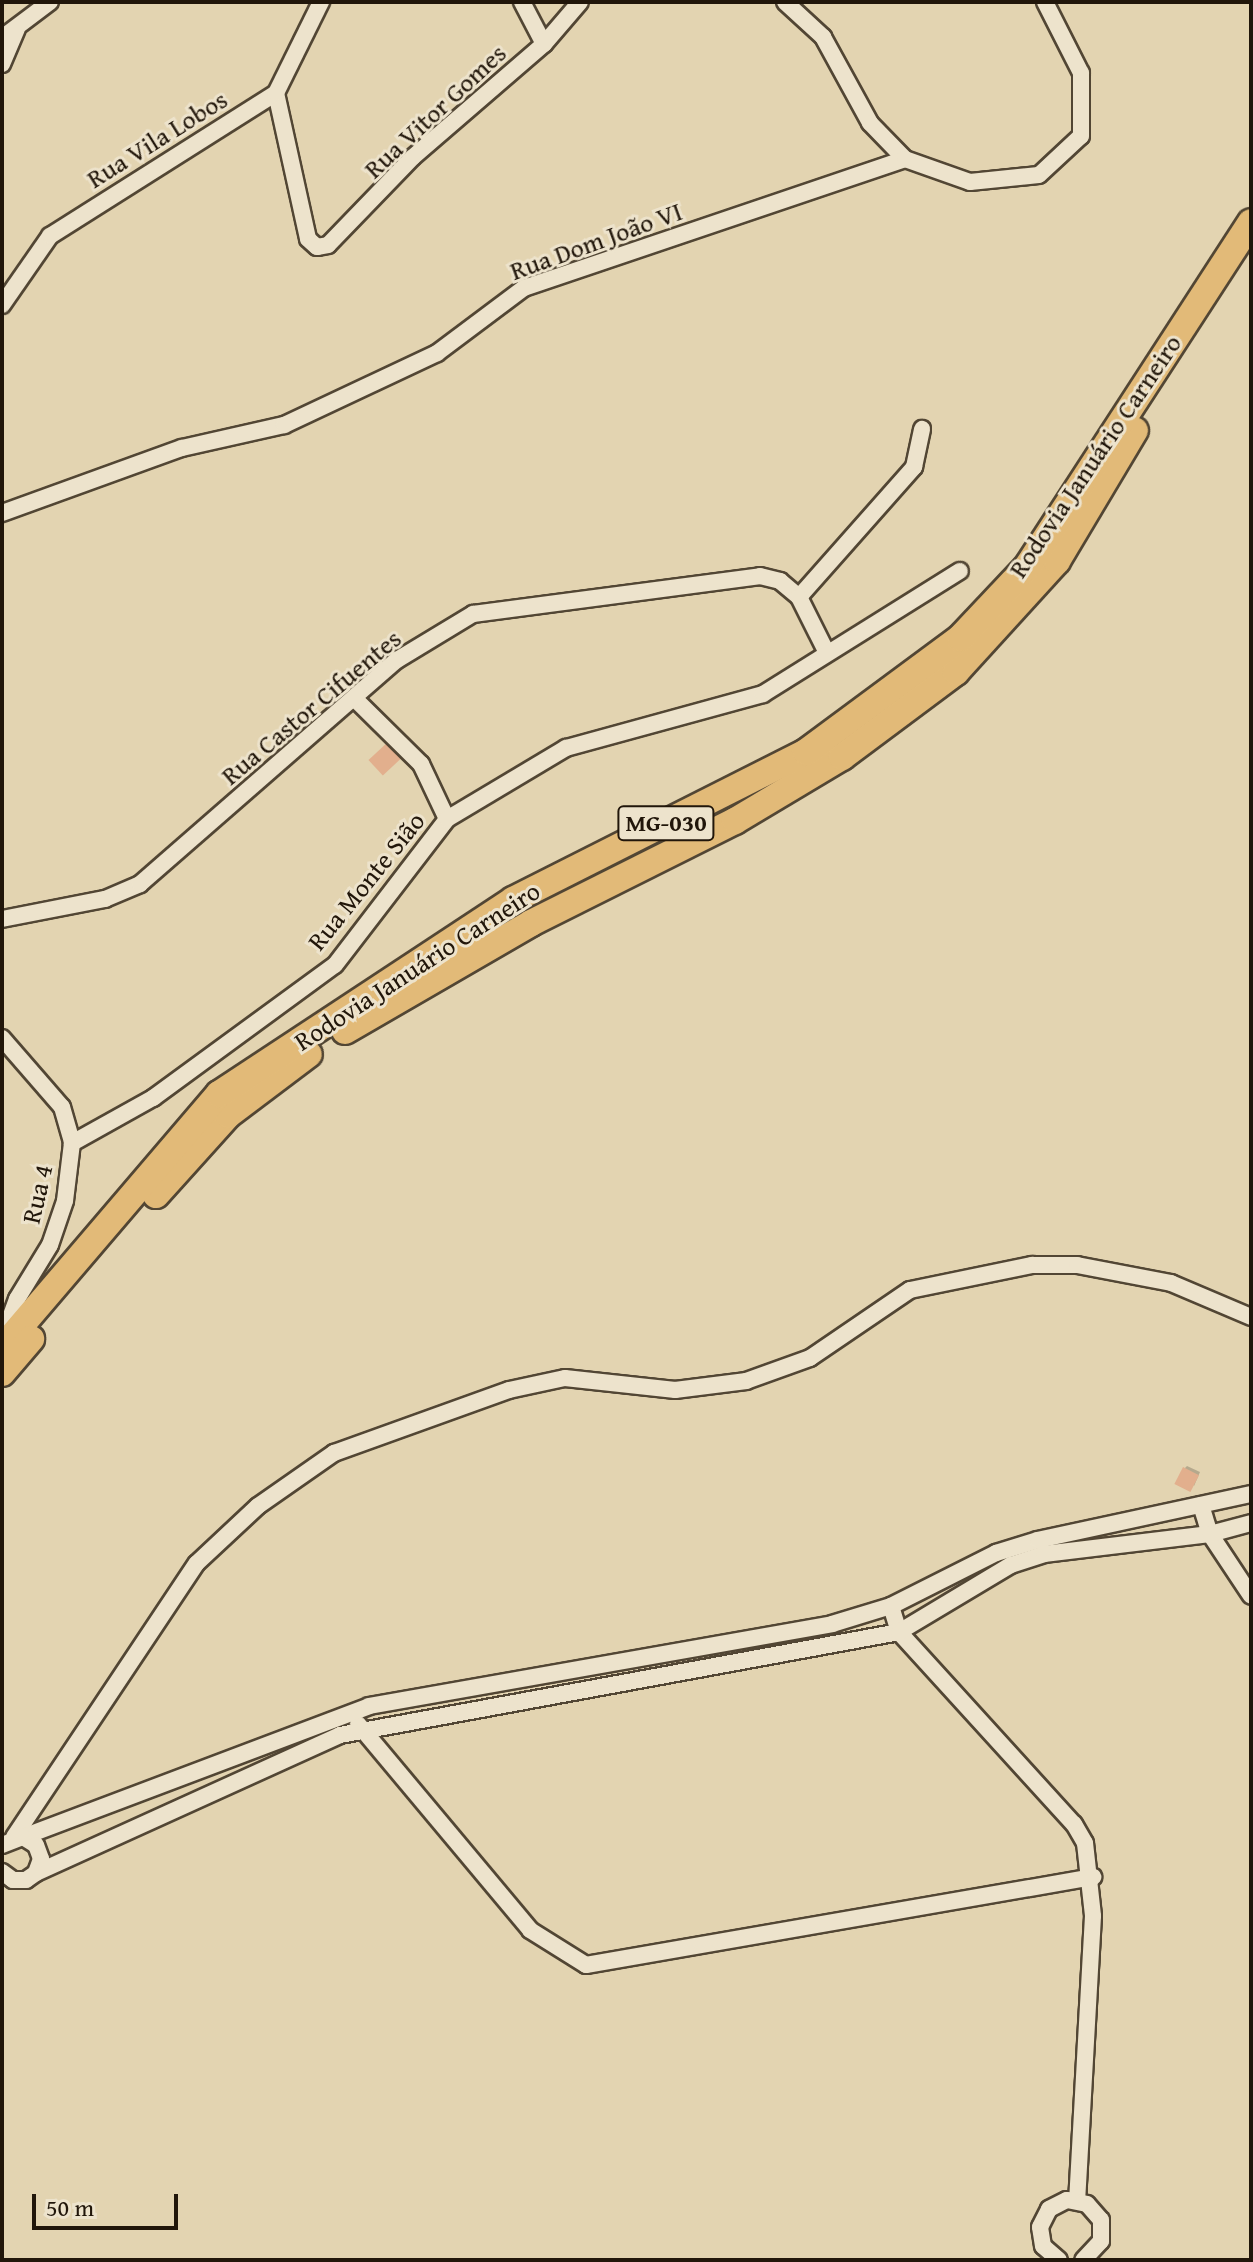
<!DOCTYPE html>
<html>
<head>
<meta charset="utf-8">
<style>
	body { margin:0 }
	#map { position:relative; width:1253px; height:2262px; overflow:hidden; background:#e3d4b1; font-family:"Gentium Book Plus",serif }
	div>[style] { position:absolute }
	.shadow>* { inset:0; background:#0003 }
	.building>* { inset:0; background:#e2af8d; transform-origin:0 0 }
	.roads { filter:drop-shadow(2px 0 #524634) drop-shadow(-2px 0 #524634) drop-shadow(0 2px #524634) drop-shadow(0 -2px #524634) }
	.minor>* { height:16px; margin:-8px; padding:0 8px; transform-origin:8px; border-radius:8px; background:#ede3cc }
	.trunk>* { height:26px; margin:-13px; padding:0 13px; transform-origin:13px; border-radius:13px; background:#e2ba78 }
	span { translate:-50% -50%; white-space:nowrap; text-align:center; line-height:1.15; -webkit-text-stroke:6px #ede3cc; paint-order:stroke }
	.shield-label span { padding:2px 6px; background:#ede3cc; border:2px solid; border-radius:6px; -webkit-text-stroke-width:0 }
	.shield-label { font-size:24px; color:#21160a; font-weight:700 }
	.street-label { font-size:26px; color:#21160a }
	.frame { position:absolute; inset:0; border:4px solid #21160a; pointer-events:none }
	.scale { position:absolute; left:32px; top:2194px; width:146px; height:36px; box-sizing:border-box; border:4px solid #21160a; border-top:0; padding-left:10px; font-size:24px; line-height:28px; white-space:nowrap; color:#21160a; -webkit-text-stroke:6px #ede3cc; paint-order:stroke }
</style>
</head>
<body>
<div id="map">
	<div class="shadow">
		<div style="clip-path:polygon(1187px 1466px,1200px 1472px,1194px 1486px,1184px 1469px)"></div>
	</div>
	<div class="building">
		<div style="left:389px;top:741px;width:21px;height:28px;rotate:47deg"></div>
		<div style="left:1183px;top:1467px;width:18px;height:19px;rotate:27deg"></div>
	</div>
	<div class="roads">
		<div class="minor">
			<div style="left:522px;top:2px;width:47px;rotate:62.4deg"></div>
			<div style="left:785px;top:2px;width:52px;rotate:42.6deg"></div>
			<div style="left:823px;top:37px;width:98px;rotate:61.3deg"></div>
			<div style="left:870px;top:123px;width:50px;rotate:45.8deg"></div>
			<div style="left:2px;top:38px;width:60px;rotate:-36.9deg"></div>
			<div style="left:2px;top:64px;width:38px;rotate:-67deg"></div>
			<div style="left:276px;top:93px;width:149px;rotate:77.6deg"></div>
			<div style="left:308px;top:239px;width:12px;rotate:42deg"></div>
			<div style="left:317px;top:247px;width:11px;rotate:-10deg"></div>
			<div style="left:328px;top:245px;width:122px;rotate:-46deg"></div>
			<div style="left:413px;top:157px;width:173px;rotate:-40.8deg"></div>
			<div style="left:544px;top:44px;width:55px;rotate:-49.4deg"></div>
			<div style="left:2px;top:305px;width:84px;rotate:-55.2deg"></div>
			<div style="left:50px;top:236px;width:267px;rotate:-32.3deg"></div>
			<div style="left:276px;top:93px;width:102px;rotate:-63.7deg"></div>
			<div style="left:2px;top:513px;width:191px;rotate:-19.9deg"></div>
			<div style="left:182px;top:448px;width:105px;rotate:-12.7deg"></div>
			<div style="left:284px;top:425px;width:169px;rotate:-25.2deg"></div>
			<div style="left:437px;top:353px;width:109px;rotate:-36.8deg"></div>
			<div style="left:524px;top:288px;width:402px;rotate:-18.7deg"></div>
			<div style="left:905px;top:159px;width:69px;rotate:19.5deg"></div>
			<div style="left:970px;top:182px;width:69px;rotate:-5.8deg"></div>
			<div style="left:1039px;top:175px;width:57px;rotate:-42.9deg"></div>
			<div style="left:1081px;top:136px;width:63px;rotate:-90deg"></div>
			<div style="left:1081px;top:73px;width:80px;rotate:-116.9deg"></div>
			<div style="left:799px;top:597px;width:174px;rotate:-48.5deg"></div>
			<div style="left:914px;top:467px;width:39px;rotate:-78deg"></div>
			<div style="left:354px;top:698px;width:94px;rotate:44.6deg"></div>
			<div style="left:421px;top:764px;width:61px;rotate:64.7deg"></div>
			<div style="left:2px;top:919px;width:105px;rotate:-11deg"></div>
			<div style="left:105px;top:899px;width:38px;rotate:-23deg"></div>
			<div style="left:140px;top:884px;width:341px;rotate:-41.1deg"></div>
			<div style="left:397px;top:660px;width:89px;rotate:-31.2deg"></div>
			<div style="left:473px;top:614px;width:290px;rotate:-7.5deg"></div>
			<div style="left:760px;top:576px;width:21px;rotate:14deg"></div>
			<div style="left:780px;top:581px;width:25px;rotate:40deg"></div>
			<div style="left:799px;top:597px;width:60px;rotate:63.4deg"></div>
			<div style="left:2px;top:1038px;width:91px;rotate:49deg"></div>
			<div style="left:62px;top:1107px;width:37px;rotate:74deg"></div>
			<div style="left:72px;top:1143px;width:58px;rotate:96.9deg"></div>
			<div style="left:65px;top:1201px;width:46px;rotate:108.8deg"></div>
			<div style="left:50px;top:1245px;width:63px;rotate:121.4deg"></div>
			<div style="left:17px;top:1299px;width:40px;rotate:110.2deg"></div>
			<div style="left:72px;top:1143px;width:93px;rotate:-29.1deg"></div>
			<div style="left:153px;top:1098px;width:225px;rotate:-36.2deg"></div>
			<div style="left:335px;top:965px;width:184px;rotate:-52.5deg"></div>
			<div style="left:447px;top:819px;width:139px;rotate:-30.8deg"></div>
			<div style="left:566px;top:748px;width:204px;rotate:-15.3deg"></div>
			<div style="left:763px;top:694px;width:232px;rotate:-32deg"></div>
			<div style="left:1201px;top:1505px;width:30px;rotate:73deg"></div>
			<div style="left:1210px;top:1534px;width:74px;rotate:56.5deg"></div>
			<div style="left:891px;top:1606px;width:27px;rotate:73deg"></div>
			<div style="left:899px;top:1632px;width:260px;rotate:47.7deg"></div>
			<div style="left:1074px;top:1824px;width:22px;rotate:60deg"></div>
			<div style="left:1085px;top:1843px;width:73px;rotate:83.7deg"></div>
			<div style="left:1093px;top:1916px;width:285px;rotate:93.2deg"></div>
			<div style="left:358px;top:1724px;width:268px;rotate:50.1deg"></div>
			<div style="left:530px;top:1930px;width:66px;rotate:32deg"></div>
			<div style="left:586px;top:1965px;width:515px;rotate:-9.85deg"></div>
			<div style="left:14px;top:1837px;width:329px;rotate:-56.3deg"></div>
			<div style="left:197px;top:1563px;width:83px;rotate:-43.1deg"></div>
			<div style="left:258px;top:1506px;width:93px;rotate:-34.9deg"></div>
			<div style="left:334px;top:1453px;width:186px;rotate:-19.8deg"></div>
			<div style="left:509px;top:1390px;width:57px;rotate:-12.1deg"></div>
			<div style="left:565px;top:1378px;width:111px;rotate:6.2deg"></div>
			<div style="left:675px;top:1390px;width:72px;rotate:-7.2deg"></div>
			<div style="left:746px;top:1381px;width:68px;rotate:-19.8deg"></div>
			<div style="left:810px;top:1358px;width:121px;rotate:-34.2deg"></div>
			<div style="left:910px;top:1290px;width:125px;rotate:-11.6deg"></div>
			<div style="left:1032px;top:1265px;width:45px"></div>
			<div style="left:1077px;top:1265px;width:96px;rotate:10.8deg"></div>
			<div style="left:1171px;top:1283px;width:87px;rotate:23deg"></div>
			<div style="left:23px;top:1837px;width:370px;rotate:-20.7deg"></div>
			<div style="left:369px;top:1706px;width:470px;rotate:-10deg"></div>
			<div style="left:832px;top:1624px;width:62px;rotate:-17deg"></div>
			<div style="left:891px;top:1606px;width:118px;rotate:-26.8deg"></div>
			<div style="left:996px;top:1553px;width:44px;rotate:-17.2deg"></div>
			<div style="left:1038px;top:1540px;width:218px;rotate:-12.2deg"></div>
			<div style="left:2px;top:1845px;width:22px;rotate:-21deg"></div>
			<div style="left:23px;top:1837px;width:15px;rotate:32deg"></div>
			<div style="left:36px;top:1845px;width:15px;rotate:70deg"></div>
			<div style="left:41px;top:1859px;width:15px;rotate:110deg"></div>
			<div style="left:36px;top:1873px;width:12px;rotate:145deg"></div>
			<div style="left:26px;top:1880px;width:13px;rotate:180deg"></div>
			<div style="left:13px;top:1880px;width:14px;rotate:-144deg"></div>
			<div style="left:36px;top:1873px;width:334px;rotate:-24.4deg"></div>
			<div style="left:340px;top:1735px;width:568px;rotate:-10.44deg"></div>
			<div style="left:899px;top:1632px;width:131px;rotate:-30.9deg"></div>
			<div style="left:1011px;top:1565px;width:35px;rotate:-18deg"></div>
			<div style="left:1044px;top:1554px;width:167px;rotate:-6.9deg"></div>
			<div style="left:1210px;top:1534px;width:42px;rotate:-15deg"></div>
			<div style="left:1059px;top:2260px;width:21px;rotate:-139deg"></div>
			<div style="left:1043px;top:2246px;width:19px;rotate:-99deg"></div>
			<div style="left:1040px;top:2227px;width:20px;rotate:-63deg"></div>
			<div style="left:1049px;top:2209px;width:20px;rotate:-27deg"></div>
			<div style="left:1067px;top:2200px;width:20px;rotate:11deg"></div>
			<div style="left:1087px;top:2204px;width:21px;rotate:49deg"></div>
			<div style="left:1101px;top:2220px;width:21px;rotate:90deg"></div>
			<div style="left:1101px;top:2241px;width:26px;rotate:133deg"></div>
		</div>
		<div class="trunk">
			<div style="left:345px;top:1031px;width:215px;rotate:-30.1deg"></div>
			<div style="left:531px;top:923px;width:228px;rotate:-26.6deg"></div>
			<div style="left:735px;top:821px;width:125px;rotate:-30.9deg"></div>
			<div style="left:842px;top:757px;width:142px;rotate:-36.7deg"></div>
			<div style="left:956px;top:672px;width:150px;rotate:-47.7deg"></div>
			<div style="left:1057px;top:561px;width:152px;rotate:-59.2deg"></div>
			<div style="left:156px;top:1195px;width:108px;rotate:-48deg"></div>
			<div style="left:228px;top:1115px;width:101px;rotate:-37deg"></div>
			<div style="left:2px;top:1348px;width:334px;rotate:-49.5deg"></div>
			<div style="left:219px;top:1094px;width:352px;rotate:-33.4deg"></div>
			<div style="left:513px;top:900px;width:328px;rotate:-26.8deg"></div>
			<div style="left:806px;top:752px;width:192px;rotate:-36.5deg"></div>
			<div style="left:960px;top:638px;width:98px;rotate:-46.7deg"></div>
			<div style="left:1027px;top:567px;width:411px;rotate:-57deg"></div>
			<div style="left:2px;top:1373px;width:45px;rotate:-49.5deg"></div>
		</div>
	</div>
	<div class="shield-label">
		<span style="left:666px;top:823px">MG-030</span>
	</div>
	<div class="street-label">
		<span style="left:435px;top:111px;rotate:-43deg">Rua Vitor Gomes</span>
		<span style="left:157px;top:139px;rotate:-32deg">Rua Vila Lobos</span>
		<span style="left:596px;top:241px;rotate:-20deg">Rua Dom João VI</span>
		<span style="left:1095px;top:456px;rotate:-56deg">Rodovia Januário Carneiro</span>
		<span style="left:311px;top:707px;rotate:-40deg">Rua Castor Cifuentes</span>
		<span style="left:366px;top:881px;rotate:-51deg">Rua Monte Sião</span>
		<span style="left:417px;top:966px;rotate:-33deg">Rodovia Januário Carneiro</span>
		<span style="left:37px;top:1194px;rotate:-77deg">Rua 4</span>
	</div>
	<div class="frame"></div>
	<div class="scale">50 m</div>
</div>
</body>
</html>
